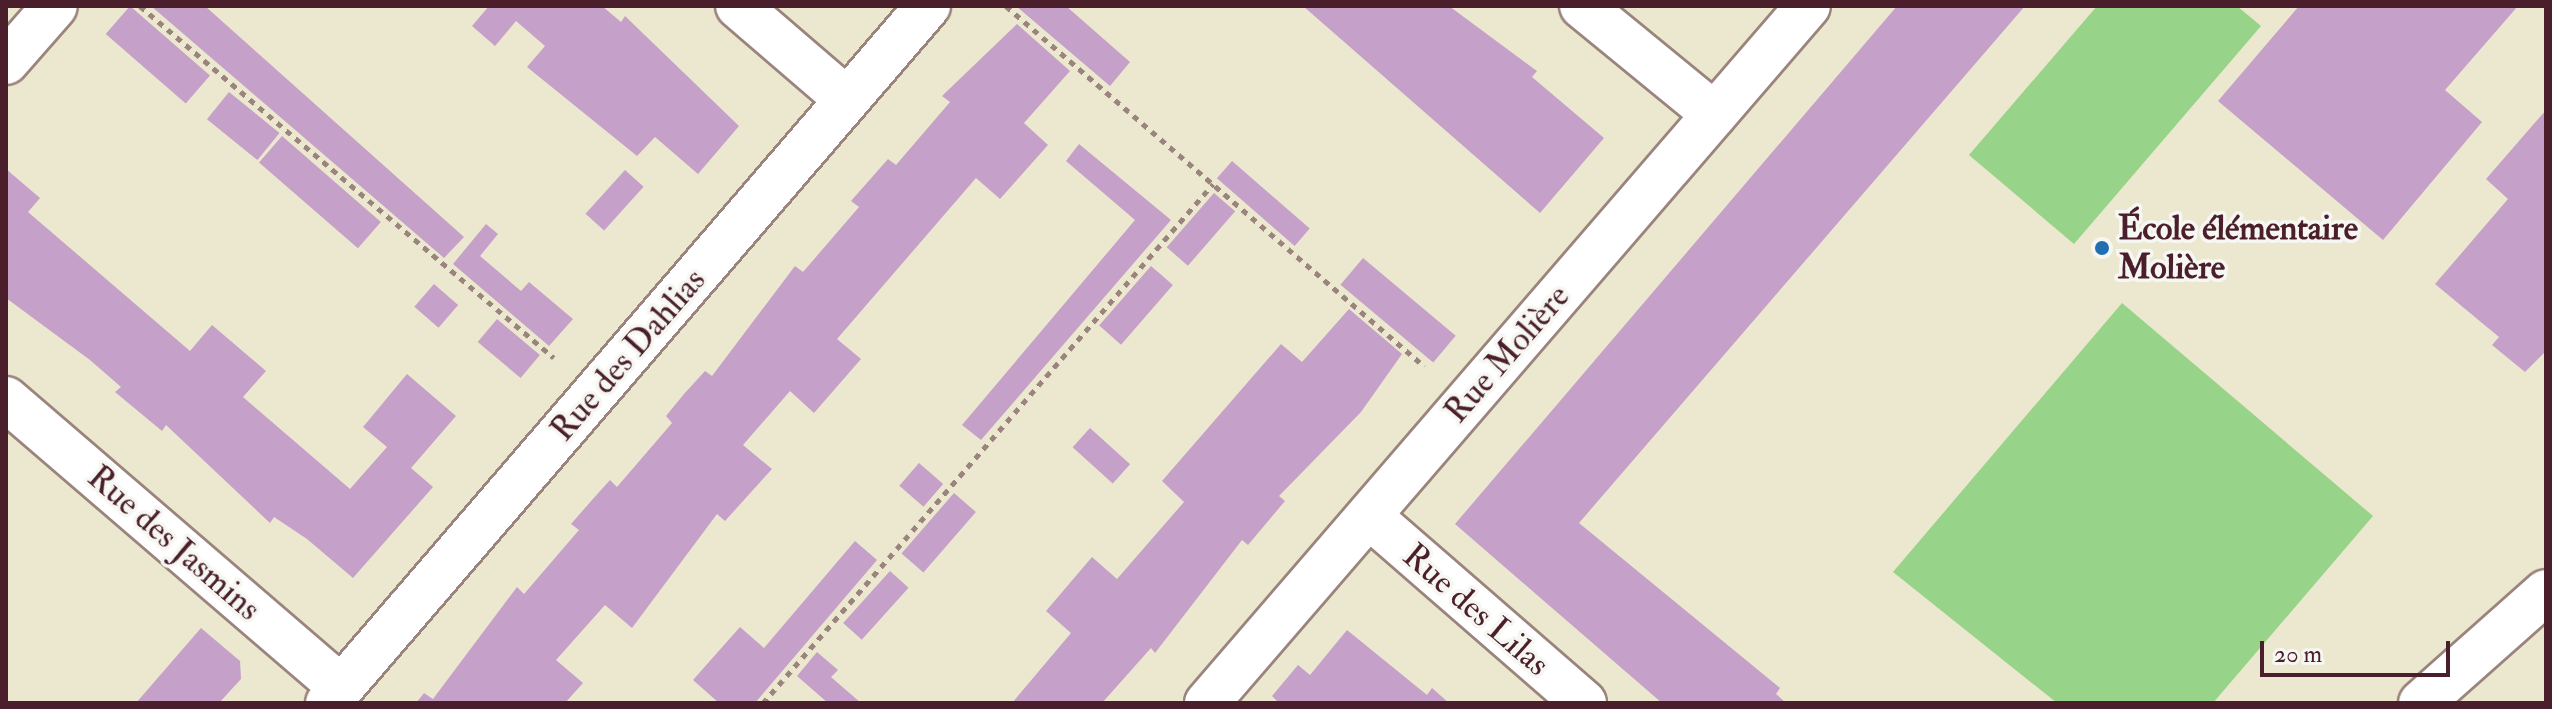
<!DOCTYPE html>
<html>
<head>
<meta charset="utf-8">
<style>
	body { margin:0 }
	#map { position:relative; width:2552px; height:709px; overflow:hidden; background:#ece8cf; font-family:"IM FELL Double Pica",serif }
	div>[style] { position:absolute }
	.green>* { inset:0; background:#97d388 }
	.building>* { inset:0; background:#c5a0c9; transform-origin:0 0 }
	.path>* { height:5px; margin-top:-2.5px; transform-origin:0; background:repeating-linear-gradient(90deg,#9b847d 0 6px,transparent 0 12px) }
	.roads { filter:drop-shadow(2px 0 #9b847d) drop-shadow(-2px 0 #9b847d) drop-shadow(0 2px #9b847d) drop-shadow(0 -2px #9b847d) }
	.street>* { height:44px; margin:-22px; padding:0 22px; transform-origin:22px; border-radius:22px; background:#fff }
	.dots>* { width:22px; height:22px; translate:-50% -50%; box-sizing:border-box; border:4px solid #f6f6f2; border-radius:50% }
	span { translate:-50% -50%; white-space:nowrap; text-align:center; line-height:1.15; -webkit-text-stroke:7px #f6f6f2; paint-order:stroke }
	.poi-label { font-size:34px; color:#4a1f2b; font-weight:700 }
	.left { translate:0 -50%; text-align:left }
	.street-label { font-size:34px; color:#4a1f2b }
	.frame { position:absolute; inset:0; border:8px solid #4a1f2b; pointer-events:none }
	.scale { position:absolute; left:2260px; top:641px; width:190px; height:36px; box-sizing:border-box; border:4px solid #4a1f2b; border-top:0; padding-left:10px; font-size:24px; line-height:28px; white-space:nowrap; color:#4a1f2b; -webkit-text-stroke:6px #f6f6f2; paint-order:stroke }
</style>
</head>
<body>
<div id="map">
	<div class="green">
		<div style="clip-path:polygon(2097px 6px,2237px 6px,2261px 26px,2074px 244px,1969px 155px)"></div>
		<div style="clip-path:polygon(2122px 303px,2373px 516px,2213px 703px,2057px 703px,1893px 572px)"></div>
	</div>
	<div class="building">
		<div style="left:130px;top:6px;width:106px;height:37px;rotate:41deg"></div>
		<div style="clip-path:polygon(151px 6px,205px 6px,464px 237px,444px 258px)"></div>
		<div style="clip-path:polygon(489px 6px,602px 6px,621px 22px,625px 16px,739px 126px,698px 174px,655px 137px,637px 156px,527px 67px,545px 46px,516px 21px,495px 46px,472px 26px)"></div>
		<div style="clip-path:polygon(1016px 6px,1066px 6px,1130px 62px,1110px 86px)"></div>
		<div style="clip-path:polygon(1303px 6px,1449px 6px,1537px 71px,1532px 77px,1604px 138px,1540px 213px)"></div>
		<div style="clip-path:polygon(1897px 6px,2025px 6px,1579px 523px,1780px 688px,1776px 694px,1786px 703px,1662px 703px,1455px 524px)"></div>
		<div style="clip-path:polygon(2299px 6px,2518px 6px,2445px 90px,2482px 122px,2383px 240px,2218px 101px)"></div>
		<div style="clip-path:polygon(1017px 24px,1070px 71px,1024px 123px,1048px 145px,1000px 199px,976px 178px,837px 339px,861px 359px,814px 413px,790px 391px,743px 445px,772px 469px,725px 521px,717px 514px,632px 628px,605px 605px,556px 660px,583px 683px,565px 703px,416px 703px,424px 693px,433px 699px,517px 587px,524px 594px,579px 530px,571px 524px,592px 500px,610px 480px,617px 487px,672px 423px,666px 416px,684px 394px,705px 371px,712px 376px,795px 266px,803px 272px,859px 207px,851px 201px,888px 159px,896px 165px,950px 102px,942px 96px)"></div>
		<div style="left:229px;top:92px;width:65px;height:35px;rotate:39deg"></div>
		<div style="clip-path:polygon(2546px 110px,2546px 351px,2525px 372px,2492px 345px,2499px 337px,2435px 284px,2508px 199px,2486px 179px)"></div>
		<div style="left:282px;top:136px;width:131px;height:35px;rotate:41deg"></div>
		<div style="clip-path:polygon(1079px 144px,1171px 220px,981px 440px,962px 425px,1135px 220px,1066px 161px)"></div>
		<div style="left:1232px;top:161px;width:103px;height:23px;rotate:41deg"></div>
		<div style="clip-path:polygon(6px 169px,40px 198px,28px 212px,190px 351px,212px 325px,266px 371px,243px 397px,350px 489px,387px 447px,363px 427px,407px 374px,456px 416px,411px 468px,433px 487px,353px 578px,307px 539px,274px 517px,270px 523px,166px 425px,162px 431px,115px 392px,121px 387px,90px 360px,6px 298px)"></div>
		<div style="left:625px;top:170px;width:25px;height:59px;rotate:42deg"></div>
		<div style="left:1214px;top:193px;width:28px;height:72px;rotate:41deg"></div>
		<div style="clip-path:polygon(486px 224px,498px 234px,480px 256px,521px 291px,529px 282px,573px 319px,549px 346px,453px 264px)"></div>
		<div style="left:1363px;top:258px;width:121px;height:35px;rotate:40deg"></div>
		<div style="left:1151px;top:266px;width:29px;height:79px;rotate:41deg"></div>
		<div style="left:434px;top:284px;width:32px;height:30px;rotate:41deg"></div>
		<div style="clip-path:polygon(1349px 309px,1402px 354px,1361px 412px,1279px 496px,1285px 501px,1248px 545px,1242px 540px,1155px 653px,1151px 648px,1102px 703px,1012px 703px,1071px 633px,1046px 611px,1092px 557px,1117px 579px,1184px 502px,1162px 481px,1281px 344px,1302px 362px)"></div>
		<div style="left:497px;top:319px;width:56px;height:30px;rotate:40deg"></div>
		<div style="left:1090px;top:428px;width:54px;height:26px;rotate:42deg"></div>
		<div style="left:919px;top:463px;width:32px;height:30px;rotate:41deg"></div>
		<div style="left:954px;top:493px;width:29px;height:80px;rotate:41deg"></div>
		<div style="clip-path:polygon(855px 541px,877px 560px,755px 703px,719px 703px,693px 680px,740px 627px,764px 648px)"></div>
		<div style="left:890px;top:571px;width:25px;height:70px;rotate:42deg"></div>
		<div style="clip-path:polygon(201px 628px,240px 661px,241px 679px,219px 703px,136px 703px)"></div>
		<div style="clip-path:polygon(1347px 630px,1427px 695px,1432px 688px,1449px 703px,1279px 703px,1272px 696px,1298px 665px,1310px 675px)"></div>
		<div style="clip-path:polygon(817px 652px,838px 670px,831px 677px,861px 703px,828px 703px,797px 676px)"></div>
	</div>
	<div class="path">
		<div style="left:140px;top:6px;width:543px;rotate:40.37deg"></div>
		<div style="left:1006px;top:6px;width:552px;rotate:40.74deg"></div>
		<div style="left:763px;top:703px;width:687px;rotate:-49.07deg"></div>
	</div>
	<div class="roads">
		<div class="street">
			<div style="left:738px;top:6px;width:143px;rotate:40.7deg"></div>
			<div style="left:1582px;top:6px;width:171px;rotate:39.3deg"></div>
			<div style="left:6px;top:62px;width:74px;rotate:-48.8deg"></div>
			<div style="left:6px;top:399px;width:442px;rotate:40.7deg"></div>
			<div style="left:1369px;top:516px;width:285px;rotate:41deg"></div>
			<div style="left:328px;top:703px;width:920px;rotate:-49.28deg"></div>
			<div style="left:1207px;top:703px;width:920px;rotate:-49.23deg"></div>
			<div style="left:2421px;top:703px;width:167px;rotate:-41.6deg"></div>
		</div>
	</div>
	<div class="dots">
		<div style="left:2102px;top:248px;background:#1f6fb2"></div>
	</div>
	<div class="poi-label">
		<span class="left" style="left:2118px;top:248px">École élémentaire<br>Molière</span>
	</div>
	<div class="street-label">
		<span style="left:1507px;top:354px;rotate:-49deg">Rue Molière</span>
		<span style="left:628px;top:355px;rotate:-49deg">Rue des Dahlias</span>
		<span style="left:174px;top:543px;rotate:41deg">Rue des Jasmins</span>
		<span style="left:1476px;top:610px;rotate:41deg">Rue des Lilas</span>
	</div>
	<div class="frame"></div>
	<div class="scale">20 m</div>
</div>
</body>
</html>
